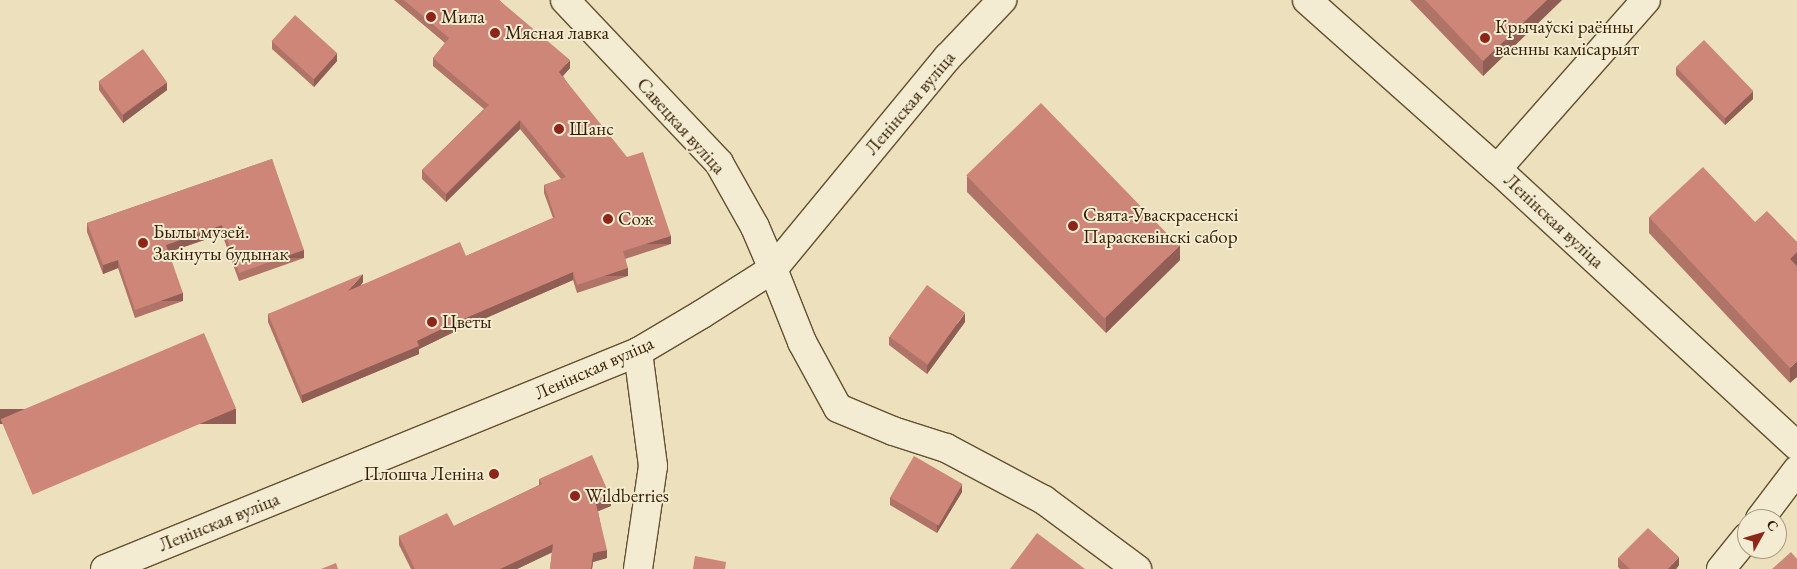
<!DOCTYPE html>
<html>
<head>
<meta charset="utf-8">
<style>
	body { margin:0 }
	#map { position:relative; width:1797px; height:569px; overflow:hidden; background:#ece1bc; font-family:"EB Garamond",serif }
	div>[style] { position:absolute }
	.roads { filter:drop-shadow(1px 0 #644f2f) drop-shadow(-1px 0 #644f2f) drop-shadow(0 1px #644f2f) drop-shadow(0 -1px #644f2f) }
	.street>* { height:28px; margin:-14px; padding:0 14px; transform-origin:14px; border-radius:14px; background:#f3ecd3 }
	.secondary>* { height:28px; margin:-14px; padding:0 14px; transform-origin:14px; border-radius:14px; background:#f3ecd3 }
	.wall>* { inset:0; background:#b07367 }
	.shaded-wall>* { inset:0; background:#905e54; transform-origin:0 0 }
	.building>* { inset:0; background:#cd8678; transform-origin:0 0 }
	.dots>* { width:14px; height:14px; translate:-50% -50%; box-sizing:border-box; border:2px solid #f3ecd3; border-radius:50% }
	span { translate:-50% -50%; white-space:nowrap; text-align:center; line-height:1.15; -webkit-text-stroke:4px #f3ecd3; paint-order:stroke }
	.poi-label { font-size:19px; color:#361e00 }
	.left { translate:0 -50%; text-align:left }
	.right { translate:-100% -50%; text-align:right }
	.street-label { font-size:19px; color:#361e00 }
	.north { position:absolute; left:1737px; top:509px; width:50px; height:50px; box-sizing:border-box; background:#f3ecd3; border:1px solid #a79a7f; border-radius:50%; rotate:51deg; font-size:14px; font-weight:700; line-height:20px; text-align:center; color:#361e00 }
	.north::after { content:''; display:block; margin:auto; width:18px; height:22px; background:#8f2418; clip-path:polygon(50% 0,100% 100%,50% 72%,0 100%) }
</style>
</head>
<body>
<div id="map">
	<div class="roads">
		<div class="street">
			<div style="left:1307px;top:0;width:254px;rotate:41.7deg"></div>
			<div style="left:1497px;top:169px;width:408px;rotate:42.7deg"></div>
			<div style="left:1497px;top:169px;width:225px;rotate:-48.6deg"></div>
			<div style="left:773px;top:269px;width:79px;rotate:68.3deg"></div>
			<div style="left:802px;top:342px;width:75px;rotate:61.4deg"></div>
			<div style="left:838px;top:408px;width:60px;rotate:22.7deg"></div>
			<div style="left:893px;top:431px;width:56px;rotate:17.8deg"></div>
			<div style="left:946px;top:448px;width:111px;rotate:28deg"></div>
			<div style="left:1044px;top:500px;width:116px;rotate:36.6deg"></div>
			<div style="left:638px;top:352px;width:115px;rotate:82.5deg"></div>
			<div style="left:653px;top:466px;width:104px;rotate:98.3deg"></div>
			<div style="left:1760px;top:519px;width:61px;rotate:-52.9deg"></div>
			<div style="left:1721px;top:569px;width:41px;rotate:-50.9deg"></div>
		</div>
		<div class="secondary">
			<div style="left:565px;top:0;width:224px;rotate:46.6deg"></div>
			<div style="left:719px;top:163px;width:73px;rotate:60.6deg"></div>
			<div style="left:755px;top:227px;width:46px;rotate:66.8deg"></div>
			<div style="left:105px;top:569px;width:575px;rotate:-22.15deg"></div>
			<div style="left:638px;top:352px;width:74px;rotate:-30.7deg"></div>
			<div style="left:702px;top:314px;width:84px;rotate:-32.4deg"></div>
			<div style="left:773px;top:269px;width:275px;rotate:-50.5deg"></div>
			<div style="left:948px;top:57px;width:79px;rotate:-46.5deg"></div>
		</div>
	</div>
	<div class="wall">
		<div style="clip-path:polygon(394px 0,499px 0,570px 68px,563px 76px,671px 244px,625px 259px,628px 276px,577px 293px,573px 280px,454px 332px,419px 349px,419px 354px,302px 403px,268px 322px,268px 314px,363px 282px,361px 285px,466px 256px,553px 218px,544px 193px,544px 185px,561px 179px,520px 129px,446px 202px,422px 179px,422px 170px,484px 109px,433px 66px,433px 58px,445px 43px)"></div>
		<div style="clip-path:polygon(1410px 0,1562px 0,1483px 76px)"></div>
		<div style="clip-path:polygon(272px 41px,337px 61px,314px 87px,272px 49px)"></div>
		<div style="clip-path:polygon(1676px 67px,1753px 99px,1725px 125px,1676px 75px)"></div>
		<div style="clip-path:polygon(99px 82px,167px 90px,123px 123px,99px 90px)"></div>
		<div style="clip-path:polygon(272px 159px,304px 258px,239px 281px,222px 234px,169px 252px,183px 301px,135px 318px,118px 268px,103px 274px,87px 232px,87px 223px)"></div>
		<div style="clip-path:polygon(967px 176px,1180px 260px,1106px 333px,967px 192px)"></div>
		<div style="clip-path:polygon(1649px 217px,1755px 222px,1797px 242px,1790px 383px,1649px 233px)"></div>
		<div style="clip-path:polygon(965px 322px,927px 374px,889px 345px,889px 337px)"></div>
		<div style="clip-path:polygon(539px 479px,611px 506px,598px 511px,607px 558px,593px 562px,592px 569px,550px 569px,552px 552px,517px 569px,411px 569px,399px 545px,399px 536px,454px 526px,539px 485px)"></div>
		<div style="clip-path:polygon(962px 492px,937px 533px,890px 505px,890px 497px)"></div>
		<div style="clip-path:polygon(1618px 558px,1679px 565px,1676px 569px,1620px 569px,1618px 567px)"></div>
	</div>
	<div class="shaded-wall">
		<div style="clip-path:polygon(1547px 0,1562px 0,1483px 76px,1483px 61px)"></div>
		<div style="clip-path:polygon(337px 53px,337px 61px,314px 87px,314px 79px)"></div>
		<div style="clip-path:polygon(570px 60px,570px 68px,559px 80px,559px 72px)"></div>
		<div style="clip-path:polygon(167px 82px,167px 90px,123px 123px,123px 115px)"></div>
		<div style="clip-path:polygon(1753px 91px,1753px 99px,1725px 125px,1725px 117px)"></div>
		<div style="clip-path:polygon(520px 120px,520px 129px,446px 202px,446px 194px)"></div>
		<div style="clip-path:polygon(222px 225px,222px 234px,166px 253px,166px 245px)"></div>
		<div style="left:671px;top:236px;width:8px;height:50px;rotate:90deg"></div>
		<div style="clip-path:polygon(1180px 245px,1180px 260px,1106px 333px,1106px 317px)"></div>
		<div style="left:304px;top:250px;width:8px;height:69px;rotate:90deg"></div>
		<div style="clip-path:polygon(1797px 252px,1797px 268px,1790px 259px)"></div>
		<div style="clip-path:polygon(118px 260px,118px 268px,103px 274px,103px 265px)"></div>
		<div style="left:628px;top:268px;width:8px;height:54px;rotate:90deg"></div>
		<div style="clip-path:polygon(573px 272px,573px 280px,454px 332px,419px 349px,419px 354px,302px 403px,302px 395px,454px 323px)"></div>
		<div style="clip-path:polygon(363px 274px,363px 282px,348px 299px,348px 291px)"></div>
		<div style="left:183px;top:293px;width:8px;height:51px;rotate:90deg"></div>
		<div style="clip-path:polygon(965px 313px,965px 322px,927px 374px,927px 366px)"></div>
		<div style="clip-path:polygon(1797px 361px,1797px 377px,1790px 383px,1790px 368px)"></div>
		<div style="left:236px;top:409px;width:15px;height:256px;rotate:90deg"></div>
		<div style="clip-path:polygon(962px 484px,962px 492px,937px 533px,937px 525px)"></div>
		<div style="clip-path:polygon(611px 498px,611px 506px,596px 512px,596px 504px)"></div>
		<div style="clip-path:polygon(553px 544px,553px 552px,517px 569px,500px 569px)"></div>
		<div style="clip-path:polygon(607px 550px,607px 558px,593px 562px,592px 569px,591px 569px,593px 553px)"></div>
		<div style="clip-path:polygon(1679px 557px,1679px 565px,1676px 569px,1668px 569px)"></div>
	</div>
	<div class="building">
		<div style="clip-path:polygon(404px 0,499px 0,570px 60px,559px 72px,627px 157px,643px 152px,671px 236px,623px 251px,628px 268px,577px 285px,573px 272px,454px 323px,417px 341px,419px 346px,302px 395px,268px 314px,363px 274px,348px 291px,460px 242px,466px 256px,555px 217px,544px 185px,566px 177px,520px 120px,446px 194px,422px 170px,489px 105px,433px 58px,449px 38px)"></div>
		<div style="clip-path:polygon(1425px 0,1547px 0,1483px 61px)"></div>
		<div style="left:295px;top:15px;width:57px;height:35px;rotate:42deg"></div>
		<div style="left:1704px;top:40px;width:71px;height:39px;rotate:46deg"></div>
		<div style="left:143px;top:49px;width:41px;height:55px;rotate:54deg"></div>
		<div style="left:1041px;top:103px;width:199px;height:104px;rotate:46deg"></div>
		<div style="clip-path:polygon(272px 159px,304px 250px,239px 273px,222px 225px,166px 245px,183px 293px,135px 310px,118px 260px,103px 265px,87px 223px)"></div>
		<div style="clip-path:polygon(1703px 167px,1755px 222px,1767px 211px,1797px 242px,1797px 252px,1790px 259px,1797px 266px,1797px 361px,1790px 368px,1649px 217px)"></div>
		<div style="left:927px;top:285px;width:47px;height:64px;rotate:36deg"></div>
		<div style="left:204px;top:333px;width:82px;height:221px;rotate:67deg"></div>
		<div style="clip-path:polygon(592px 455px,611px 498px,596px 504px,607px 550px,593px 553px,591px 569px,550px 569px,553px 544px,500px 569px,415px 569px,399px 536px,447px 513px,454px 526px,542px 484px,539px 479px)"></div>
		<div style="left:914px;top:456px;width:56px;height:48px;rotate:30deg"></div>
		<div style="clip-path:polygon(1648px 528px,1679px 557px,1668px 569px,1630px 569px,1618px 558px)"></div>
		<div style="clip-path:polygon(1037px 533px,1085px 569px,1010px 569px)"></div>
		<div style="clip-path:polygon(1791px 552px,1797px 559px,1797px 569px,1772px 569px)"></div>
		<div style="clip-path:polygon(695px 556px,726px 562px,725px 569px,693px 569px)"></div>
		<div style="clip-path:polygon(336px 563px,338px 569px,321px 569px)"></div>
	</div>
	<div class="dots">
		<div style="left:431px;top:17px;background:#8f2418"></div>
		<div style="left:495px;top:33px;background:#8f2418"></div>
		<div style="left:1485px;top:38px;background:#8f2418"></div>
		<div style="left:559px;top:129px;background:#8f2418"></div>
		<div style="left:608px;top:219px;background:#8f2418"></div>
		<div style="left:1073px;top:226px;background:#8f2418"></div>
		<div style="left:143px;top:243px;background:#8f2418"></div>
		<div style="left:432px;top:322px;background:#8f2418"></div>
		<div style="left:494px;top:474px;background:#8f2418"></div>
		<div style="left:575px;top:496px;background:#8f2418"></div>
	</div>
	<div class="poi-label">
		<span class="left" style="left:441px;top:17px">Мила</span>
		<span class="left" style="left:1495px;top:38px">Крычаўскі раённы<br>ваенны камісарыят</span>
		<span class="left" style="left:505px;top:33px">Мясная лавка</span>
		<span class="left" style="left:569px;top:129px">Шанс</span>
		<span class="left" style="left:1083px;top:226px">Свята-Уваскрасенскі<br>Параскевінскі сабор</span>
		<span class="left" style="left:618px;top:219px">Сож</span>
		<span class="left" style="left:153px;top:243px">Былы музей.<br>Закінуты будынак</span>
		<span class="left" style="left:442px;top:322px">Цветы</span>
		<span class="right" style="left:484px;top:474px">Плошча Леніна</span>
		<span class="left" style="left:585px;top:496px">Wildberries</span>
	</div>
	<div class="street-label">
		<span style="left:910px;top:103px;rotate:-50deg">Ленінская вуліца</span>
		<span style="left:681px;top:126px;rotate:48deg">Савецкая вуліца</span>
		<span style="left:1554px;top:221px;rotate:43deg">Ленінская вуліца</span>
		<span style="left:594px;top:368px;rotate:-24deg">Ленінская вуліца</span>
		<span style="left:219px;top:522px;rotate:-22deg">Ленінская вуліца</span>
	</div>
	<div class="north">С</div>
</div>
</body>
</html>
